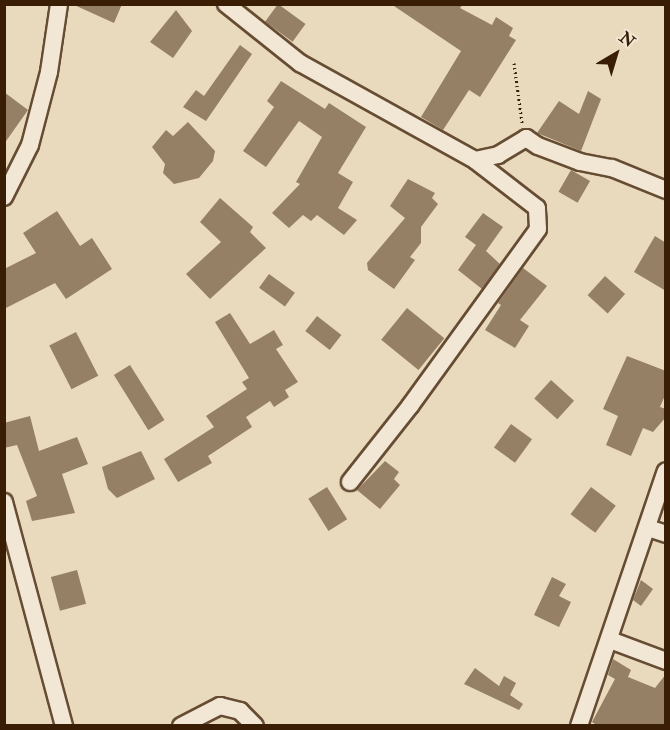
<!DOCTYPE html>
<html>
<head>
<meta charset="utf-8">
<style>
	body { margin:0 }
	#map { position:relative; width:670px; height:730px; overflow:hidden; background:#e9dabd; font-family:"IM FELL Double Pica",serif }
	div>[style] { position:absolute }
	.building>* { inset:0; background:#957f65; transform-origin:0 0 }
	.path>* { height:3px; margin-top:-1.5px; transform-origin:0; background:repeating-linear-gradient(90deg,#3a1d05 0 1.5px,transparent 0 4.5px) }
	.roads { filter:drop-shadow(2px 0 #664c33) drop-shadow(-2px 0 #664c33) drop-shadow(0 2px #664c33) drop-shadow(0 -2px #664c33) }
	.minor>* { height:16px; margin:-8px; padding:0 8px; transform-origin:8px; border-radius:8px; background:#f1e7d4 }
	span { translate:-50% -50%; white-space:nowrap; text-align:center; line-height:1.15; -webkit-text-stroke:6px #f1e7d4; paint-order:stroke }
	.frame { position:absolute; inset:0; border:6px solid #3a1d05; pointer-events:none }
	.north { position:absolute; left:586px; top:24px; width:60px; height:60px; -webkit-text-stroke:4px #f1e7d4; paint-order:stroke; rotate:38deg; font-size:16px; font-weight:700; line-height:24px; text-align:center; color:#3a1d05 }
	.north::after { content:''; display:block; margin:auto; width:21px; height:27px; background:#3a1d05; clip-path:polygon(50% 0,100% 100%,50% 72%,0 100%) }
</style>
</head>
<body>
<div id="map">
	<div class="building">
		<div style="clip-path:polygon(72px 4px,122px 4px,114px 23px)"></div>
		<div style="left:278px;top:4px;width:34px;height:22px;rotate:36deg"></div>
		<div style="clip-path:polygon(391px 4px,463px 4px,460px 8px,492px 25px,496px 17px,513px 28px,509px 36px,516px 40px,480px 97px,469px 90px,443px 130px,421px 117px,461px 51px)"></div>
		<div style="clip-path:polygon(176px 10px,192px 31px,173px 58px,150px 42px)"></div>
		<div style="clip-path:polygon(240px 45px,252px 54px,206px 121px,183px 107px,196px 90px,204px 96px)"></div>
		<div style="clip-path:polygon(281px 81px,325px 109px,329px 103px,366px 127px,338px 173px,353px 182px,338px 208px,357px 220px,344px 235px,317px 215px,311px 221px,303px 215px,289px 228px,272px 213px,300px 184px,296px 182px,322px 137px,299px 121px,266px 167px,243px 151px,274px 107px,267px 101px)"></div>
		<div style="clip-path:polygon(588px 91px,601px 99px,581px 151px,537px 133px,559px 101px,579px 114px)"></div>
		<div style="clip-path:polygon(4px 92px,28px 110px,4px 144px)"></div>
		<div style="clip-path:polygon(188px 122px,215px 151px,213px 161px,199px 178px,174px 184px,163px 173px,165px 164px,152px 147px,166px 130px,173px 136px)"></div>
		<div style="left:571px;top:170px;width:22px;height:25px;rotate:30deg"></div>
		<div style="clip-path:polygon(408px 179px,435px 193px,432px 198px,438px 204px,421px 227px,421px 243px,410px 257px,415px 260px,394px 289px,368px 270px,367px 263px,405px 218px,390px 206px)"></div>
		<div style="clip-path:polygon(220px 198px,253px 227px,250px 232px,266px 248px,210px 299px,186px 274px,221px 242px,200px 222px)"></div>
		<div style="clip-path:polygon(57px 211px,80px 246px,92px 238px,112px 269px,66px 299px,55px 283px,4px 309px,4px 269px,36px 253px,23px 233px)"></div>
		<div style="clip-path:polygon(483px 213px,503px 227px,486px 251px,500px 264px,482px 289px,458px 270px,476px 245px,465px 237px)"></div>
		<div style="clip-path:polygon(655px 236px,666px 243px,666px 291px,634px 272px)"></div>
		<div style="clip-path:polygon(523px 268px,547px 286px,520px 320px,529px 326px,515px 348px,485px 330px,501px 305px,498px 303px)"></div>
		<div style="left:269px;top:274px;width:32px;height:17px;rotate:36deg"></div>
		<div style="left:605px;top:276px;width:27px;height:26px;rotate:42deg"></div>
		<div style="left:407px;top:308px;width:48px;height:41px;rotate:39deg"></div>
		<div style="clip-path:polygon(230px 313px,250px 344px,274px 330px,283px 345px,276px 349px,298px 382px,285px 390px,289px 397px,274px 407px,270px 401px,246px 417px,252px 427px,208px 456px,212px 463px,178px 482px,164px 459px,214px 427px,206px 416px,247px 389px,242px 382px,249px 378px,215px 322px)"></div>
		<div style="left:317px;top:316px;width:31px;height:19px;rotate:38deg"></div>
		<div style="left:76px;top:332px;width:49px;height:30px;rotate:63deg"></div>
		<div style="clip-path:polygon(627px 356px,666px 371px,666px 393px,660px 407px,666px 409px,666px 417px,653px 432px,643px 428px,631px 456px,606px 445px,618px 416px,603px 409px)"></div>
		<div style="left:130px;top:365px;width:65px;height:19px;rotate:58deg"></div>
		<div style="left:551px;top:380px;width:31px;height:25px;rotate:42deg"></div>
		<div style="clip-path:polygon(30px 416px,39px 451px,77px 437px,88px 464px,62px 474px,75px 513px,32px 521px,26px 501px,37px 496px,17px 445px,4px 448px,4px 423px)"></div>
		<div style="left:511px;top:424px;width:26px;height:29px;rotate:36deg"></div>
		<div style="clip-path:polygon(141px 451px,155px 479px,117px 498px,108px 489px,102px 467px)"></div>
		<div style="clip-path:polygon(385px 461px,399px 472px,394px 479px,400px 485px,380px 509px,357px 490px)"></div>
		<div style="left:327px;top:487px;width:38px;height:22px;rotate:58deg"></div>
		<div style="left:591px;top:487px;width:31px;height:34px;rotate:37deg"></div>
		<div style="left:77px;top:570px;width:35px;height:27px;rotate:75deg"></div>
		<div style="clip-path:polygon(552px 577px,566px 584px,559px 596px,571px 602px,559px 627px,534px 615px)"></div>
		<div style="clip-path:polygon(641px 580px,653px 589px,641px 606px,633px 600px)"></div>
		<div style="clip-path:polygon(613px 659px,631px 670px,628px 677px,655px 688px,666px 674px,666px 726px,598px 726px,592px 722px,615px 679px,608px 675px)"></div>
		<div style="clip-path:polygon(475px 668px,499px 686px,504px 676px,516px 683px,510px 695px,523px 704px,519px 710px,464px 684px)"></div>
	</div>
	<div class="path">
		<div style="left:514px;top:63px;width:60px;rotate:82.3deg"></div>
	</div>
	<div class="roads">
		<div class="minor">
			<div style="left:226px;top:4px;width:95px;rotate:38.6deg"></div>
			<div style="left:300px;top:63px;width:200px;rotate:29deg"></div>
			<div style="left:475px;top:160px;width:24px;rotate:-12deg"></div>
			<div style="left:498px;top:155px;width:33px;rotate:-31deg"></div>
			<div style="left:526px;top:138px;width:14px;rotate:34deg"></div>
			<div style="left:538px;top:146px;width:45px;rotate:20.9deg"></div>
			<div style="left:580px;top:162px;width:33px;rotate:11deg"></div>
			<div style="left:612px;top:168px;width:58px;rotate:22.2deg"></div>
			<div style="left:4px;top:197px;width:58px;rotate:-63.4deg"></div>
			<div style="left:30px;top:145px;width:75px;rotate:-75.4deg"></div>
			<div style="left:49px;top:72px;width:69px;rotate:-81.6deg"></div>
			<div style="left:350px;top:482px;width:97px;rotate:-51.7deg"></div>
			<div style="left:410px;top:406px;width:218px;rotate:-54.1deg"></div>
			<div style="left:538px;top:229px;width:21px;rotate:-93deg"></div>
			<div style="left:537px;top:208px;width:78px;rotate:-142.3deg"></div>
			<div style="left:4px;top:502px;width:232px;rotate:75deg"></div>
			<div style="left:648px;top:528px;width:19px;rotate:18deg"></div>
			<div style="left:610px;top:640px;width:60px;rotate:20.6deg"></div>
			<div style="left:181px;top:726px;width:44px;rotate:-27.1deg"></div>
			<div style="left:220px;top:706px;width:21px;rotate:14deg"></div>
			<div style="left:240px;top:711px;width:21px;rotate:45deg"></div>
			<div style="left:579px;top:726px;width:269px;rotate:-71.2deg"></div>
		</div>
	</div>
	<div class="frame"></div>
	<div class="north">N</div>
</div>
</body>
</html>
